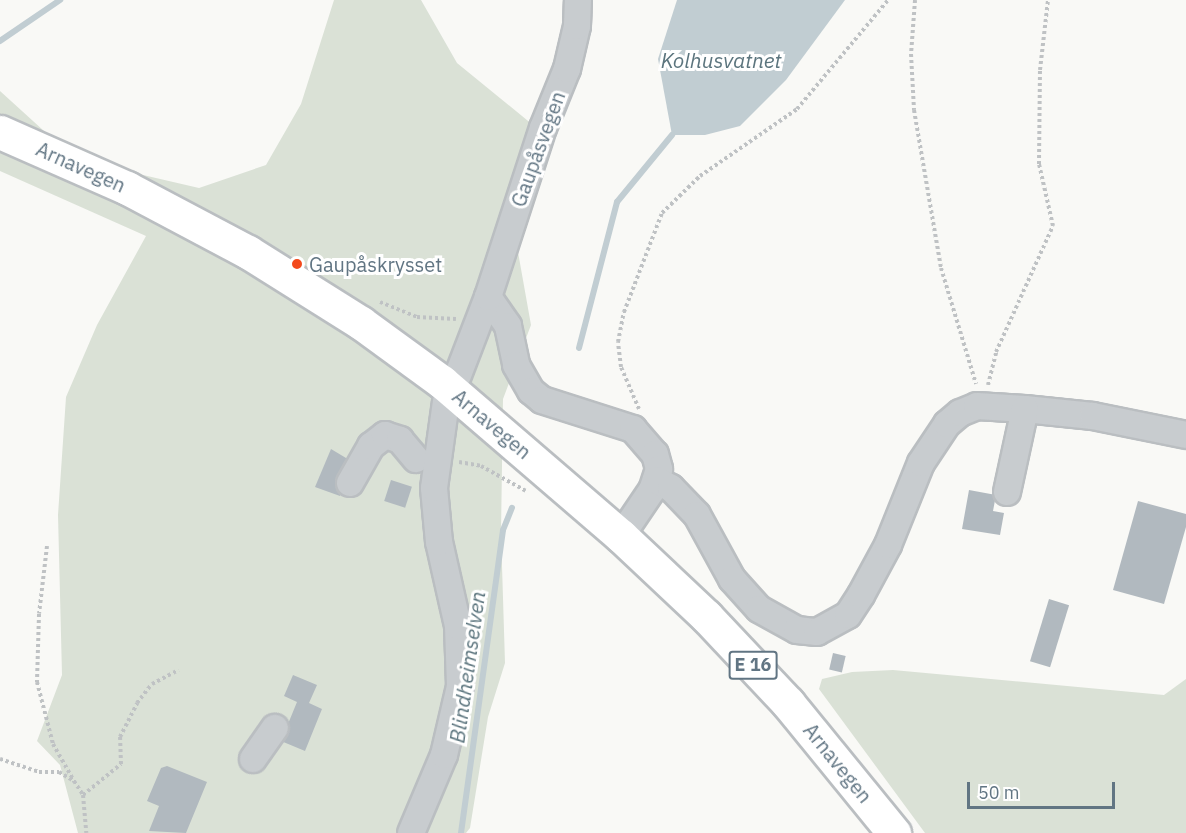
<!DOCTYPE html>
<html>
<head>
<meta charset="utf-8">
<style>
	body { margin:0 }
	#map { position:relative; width:1186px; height:833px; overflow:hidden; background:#f9f9f6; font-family:"IBM Plex Sans",sans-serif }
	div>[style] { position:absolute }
	.green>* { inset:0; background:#dae1d6 }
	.water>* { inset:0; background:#c1cdd2 }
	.stream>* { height:6px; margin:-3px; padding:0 3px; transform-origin:3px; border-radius:3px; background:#c1cdd2 }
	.building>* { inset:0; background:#b1b9bf; transform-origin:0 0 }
	.path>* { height:4px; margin-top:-2px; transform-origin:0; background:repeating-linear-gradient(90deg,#bfc2c4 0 3px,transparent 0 6px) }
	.roads { filter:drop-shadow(2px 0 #babec1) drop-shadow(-2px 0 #babec1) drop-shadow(0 2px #babec1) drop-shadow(0 -2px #babec1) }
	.minor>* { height:26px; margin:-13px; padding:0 13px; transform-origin:13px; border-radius:13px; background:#c8cccf }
	.highway>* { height:33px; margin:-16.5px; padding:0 16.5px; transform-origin:16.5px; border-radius:16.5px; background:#fff }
	.dots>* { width:16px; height:16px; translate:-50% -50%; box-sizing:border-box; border:3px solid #fff; border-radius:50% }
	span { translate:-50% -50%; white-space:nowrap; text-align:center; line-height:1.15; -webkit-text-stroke:6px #fff; paint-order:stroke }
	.shield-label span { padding:2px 4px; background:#fff; border:2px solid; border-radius:4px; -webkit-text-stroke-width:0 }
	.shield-label { font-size:18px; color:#617583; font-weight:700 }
	.street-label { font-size:20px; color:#617583 }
	.poi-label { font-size:20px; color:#617583 }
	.left { translate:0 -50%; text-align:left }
	.water-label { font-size:21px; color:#5c757e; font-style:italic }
	.scale { position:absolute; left:967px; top:782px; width:148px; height:27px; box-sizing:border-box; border:3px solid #617583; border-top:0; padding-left:8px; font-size:18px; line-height:21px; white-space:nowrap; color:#617583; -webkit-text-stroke:4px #fff; paint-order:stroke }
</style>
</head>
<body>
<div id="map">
	<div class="green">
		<div style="clip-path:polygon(334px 0,421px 0,457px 63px,533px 125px,513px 224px,531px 325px,503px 399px,501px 533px,505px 663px,488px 717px,470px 828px,466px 833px,78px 833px,60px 765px,37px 741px,62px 675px,58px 515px,66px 397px,97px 325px,146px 236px,0 171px,0 91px,55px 141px,143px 175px,199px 188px,266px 165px,301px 104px)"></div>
		<div style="clip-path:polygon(893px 670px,1164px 695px,1186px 679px,1186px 833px,925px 833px,819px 689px,822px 679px,852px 672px)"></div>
	</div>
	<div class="water">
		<div style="clip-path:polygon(677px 0,845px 0,786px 80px,740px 126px,705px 135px,672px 135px,658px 59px)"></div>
	</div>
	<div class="stream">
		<div style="left:0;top:41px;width:73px;rotate:-34.3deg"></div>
		<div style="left:579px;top:348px;width:151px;rotate:-75.4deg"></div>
		<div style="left:617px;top:202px;width:87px;rotate:-50.6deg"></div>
		<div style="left:461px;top:833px;width:306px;rotate:-82.1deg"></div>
		<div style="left:503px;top:530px;width:24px;rotate:-68deg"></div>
	</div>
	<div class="building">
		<div style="clip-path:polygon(331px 449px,351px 461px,340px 496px,315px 487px)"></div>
		<div style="left:391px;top:480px;width:22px;height:22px;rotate:18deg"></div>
		<div style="clip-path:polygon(969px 490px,996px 495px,993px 511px,1004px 513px,1000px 535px,962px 529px)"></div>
		<div style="clip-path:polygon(1138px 501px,1186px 514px,1186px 527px,1164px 604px,1113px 590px)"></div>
		<div style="left:1049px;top:599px;width:21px;height:65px;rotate:17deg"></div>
		<div style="left:833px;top:653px;width:13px;height:17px;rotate:13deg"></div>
		<div style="clip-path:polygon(293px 675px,317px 685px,309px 703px,322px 709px,305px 751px,281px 741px,297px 702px,284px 696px)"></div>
		<div style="clip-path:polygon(167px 766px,207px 782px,186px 833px,149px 831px,159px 806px,147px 801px,161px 768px)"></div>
	</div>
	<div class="path">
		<div style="left:915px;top:0;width:54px;rotate:94.2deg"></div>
		<div style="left:911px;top:54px;width:56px;rotate:86.9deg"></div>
		<div style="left:914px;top:110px;width:160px;rotate:80.3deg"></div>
		<div style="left:941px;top:268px;width:121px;rotate:73.2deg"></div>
		<div style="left:380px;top:302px;width:40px;rotate:22deg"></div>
		<div style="left:417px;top:317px;width:39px;rotate:3deg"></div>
		<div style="left:988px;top:385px;width:34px;rotate:-76deg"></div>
		<div style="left:996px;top:352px;width:138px;rotate:-65.7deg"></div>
		<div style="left:1053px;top:226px;width:64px;rotate:-102.7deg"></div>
		<div style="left:1039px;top:164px;width:94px;rotate:-89.4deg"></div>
		<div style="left:1040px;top:70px;width:70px;rotate:-83.5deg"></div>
		<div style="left:639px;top:409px;width:46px;rotate:-113.2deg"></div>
		<div style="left:621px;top:367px;width:25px;rotate:-97deg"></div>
		<div style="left:618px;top:342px;width:31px;rotate:-79deg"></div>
		<div style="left:624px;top:312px;width:106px;rotate:-69deg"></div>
		<div style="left:662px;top:213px;width:53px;rotate:-44.2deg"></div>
		<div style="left:700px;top:176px;width:118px;rotate:-34.6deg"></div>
		<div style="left:797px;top:109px;width:142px;rotate:-50.1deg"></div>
		<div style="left:459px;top:462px;width:22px;rotate:10deg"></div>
		<div style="left:481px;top:466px;width:51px;rotate:29.1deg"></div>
		<div style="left:47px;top:546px;width:68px;rotate:96.7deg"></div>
		<div style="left:39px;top:614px;width:68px;rotate:91.7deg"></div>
		<div style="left:37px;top:682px;width:64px;rotate:75.5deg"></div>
		<div style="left:53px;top:744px;width:43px;rotate:60.4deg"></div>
		<div style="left:0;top:759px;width:41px;rotate:18.4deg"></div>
		<div style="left:39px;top:772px;width:20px"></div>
		<div style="left:59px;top:772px;width:17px;rotate:31deg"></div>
		<div style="left:74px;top:781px;width:17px;rotate:57deg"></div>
		<div style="left:83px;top:795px;width:38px;rotate:85deg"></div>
		<div style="left:83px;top:795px;width:49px;rotate:-39.2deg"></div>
		<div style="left:121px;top:764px;width:27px;rotate:-92deg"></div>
		<div style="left:120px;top:737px;width:38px;rotate:-63deg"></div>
		<div style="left:137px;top:703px;width:24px;rotate:-52deg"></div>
		<div style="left:152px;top:684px;width:30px;rotate:-28deg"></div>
	</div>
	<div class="roads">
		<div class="minor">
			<div style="left:488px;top:297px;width:35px;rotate:55deg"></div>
			<div style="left:508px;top:326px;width:40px;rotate:78deg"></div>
			<div style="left:516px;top:365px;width:30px;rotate:60deg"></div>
			<div style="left:531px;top:391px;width:14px;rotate:39deg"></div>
			<div style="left:542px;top:400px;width:96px;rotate:17.7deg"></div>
			<div style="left:633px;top:429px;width:33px;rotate:49deg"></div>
			<div style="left:655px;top:454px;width:16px;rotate:75deg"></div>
			<div style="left:659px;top:469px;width:22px;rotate:108deg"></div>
			<div style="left:652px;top:490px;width:55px;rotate:124deg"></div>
			<div style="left:458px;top:375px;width:84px;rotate:-69deg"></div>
			<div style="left:488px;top:297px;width:178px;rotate:-72deg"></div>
			<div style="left:543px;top:128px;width:64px;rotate:-67.9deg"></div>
			<div style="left:567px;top:69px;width:44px;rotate:-76.9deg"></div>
			<div style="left:577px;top:26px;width:26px;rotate:-88deg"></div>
			<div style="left:656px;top:480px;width:17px;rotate:28deg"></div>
			<div style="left:671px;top:488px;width:37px;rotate:46deg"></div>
			<div style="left:697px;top:515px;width:73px;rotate:61.3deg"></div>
			<div style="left:732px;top:579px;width:40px;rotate:48deg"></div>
			<div style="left:759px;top:609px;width:43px;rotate:28.9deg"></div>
			<div style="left:797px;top:630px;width:20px;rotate:6deg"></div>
			<div style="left:817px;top:632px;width:35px;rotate:-29deg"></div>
			<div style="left:848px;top:615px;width:24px;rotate:-57deg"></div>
			<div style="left:861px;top:595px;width:57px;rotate:-61.6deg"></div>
			<div style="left:888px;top:545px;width:88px;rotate:-68.1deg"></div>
			<div style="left:921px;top:463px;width:47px;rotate:-56.3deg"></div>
			<div style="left:947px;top:424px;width:17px;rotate:-40deg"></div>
			<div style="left:960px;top:413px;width:18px;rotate:-22deg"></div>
			<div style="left:977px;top:406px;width:48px;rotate:3.6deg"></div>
			<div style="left:1025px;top:409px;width:68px;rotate:5.9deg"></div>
			<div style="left:1093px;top:416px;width:95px;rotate:11.5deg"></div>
			<div style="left:350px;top:483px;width:43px;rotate:-60.4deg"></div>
			<div style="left:371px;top:446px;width:18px;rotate:-38deg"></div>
			<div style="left:385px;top:435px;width:16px;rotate:18deg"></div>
			<div style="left:400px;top:440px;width:25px;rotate:50deg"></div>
			<div style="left:1007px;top:492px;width:85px;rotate:-77.8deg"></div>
			<div style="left:253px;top:759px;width:38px;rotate:-55deg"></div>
			<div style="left:411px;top:833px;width:85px;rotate:-67.1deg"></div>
			<div style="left:444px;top:755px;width:71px;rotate:-76.9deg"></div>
			<div style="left:460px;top:686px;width:60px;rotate:-91.9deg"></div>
			<div style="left:458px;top:626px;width:86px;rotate:-102.7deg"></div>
			<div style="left:439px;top:542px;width:54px;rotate:-95.3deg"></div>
			<div style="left:434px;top:488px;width:87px;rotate:-82.1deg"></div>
		</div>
		<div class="highway">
			<div style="left:0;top:132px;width:139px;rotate:23.8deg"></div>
			<div style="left:127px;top:188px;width:137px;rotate:27.9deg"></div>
			<div style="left:248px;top:252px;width:133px;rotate:32.1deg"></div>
			<div style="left:361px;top:323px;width:100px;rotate:36.1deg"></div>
			<div style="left:442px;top:382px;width:236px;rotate:40.7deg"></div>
			<div style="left:621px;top:536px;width:117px;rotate:43.3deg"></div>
			<div style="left:706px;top:616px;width:120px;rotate:46.7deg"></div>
			<div style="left:788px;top:703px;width:168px;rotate:50.8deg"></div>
		</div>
	</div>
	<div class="dots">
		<div style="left:297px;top:264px;background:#f34a1c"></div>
	</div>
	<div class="shield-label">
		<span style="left:753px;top:665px">E 16</span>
	</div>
	<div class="street-label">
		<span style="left:538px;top:149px;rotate:-70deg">Gaupåsvegen</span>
		<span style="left:81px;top:167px;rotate:24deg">Arnavegen</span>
		<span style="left:492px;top:424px;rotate:40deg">Arnavegen</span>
		<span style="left:838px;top:763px;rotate:51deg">Arnavegen</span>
	</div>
	<div class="poi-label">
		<span class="left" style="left:309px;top:264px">Gaupåskrysset</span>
	</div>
	<div class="water-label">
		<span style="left:721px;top:60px">Kolhusvatnet</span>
		<span style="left:467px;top:667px;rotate:-82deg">Blindheimselven</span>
	</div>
	<div class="scale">50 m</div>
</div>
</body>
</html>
